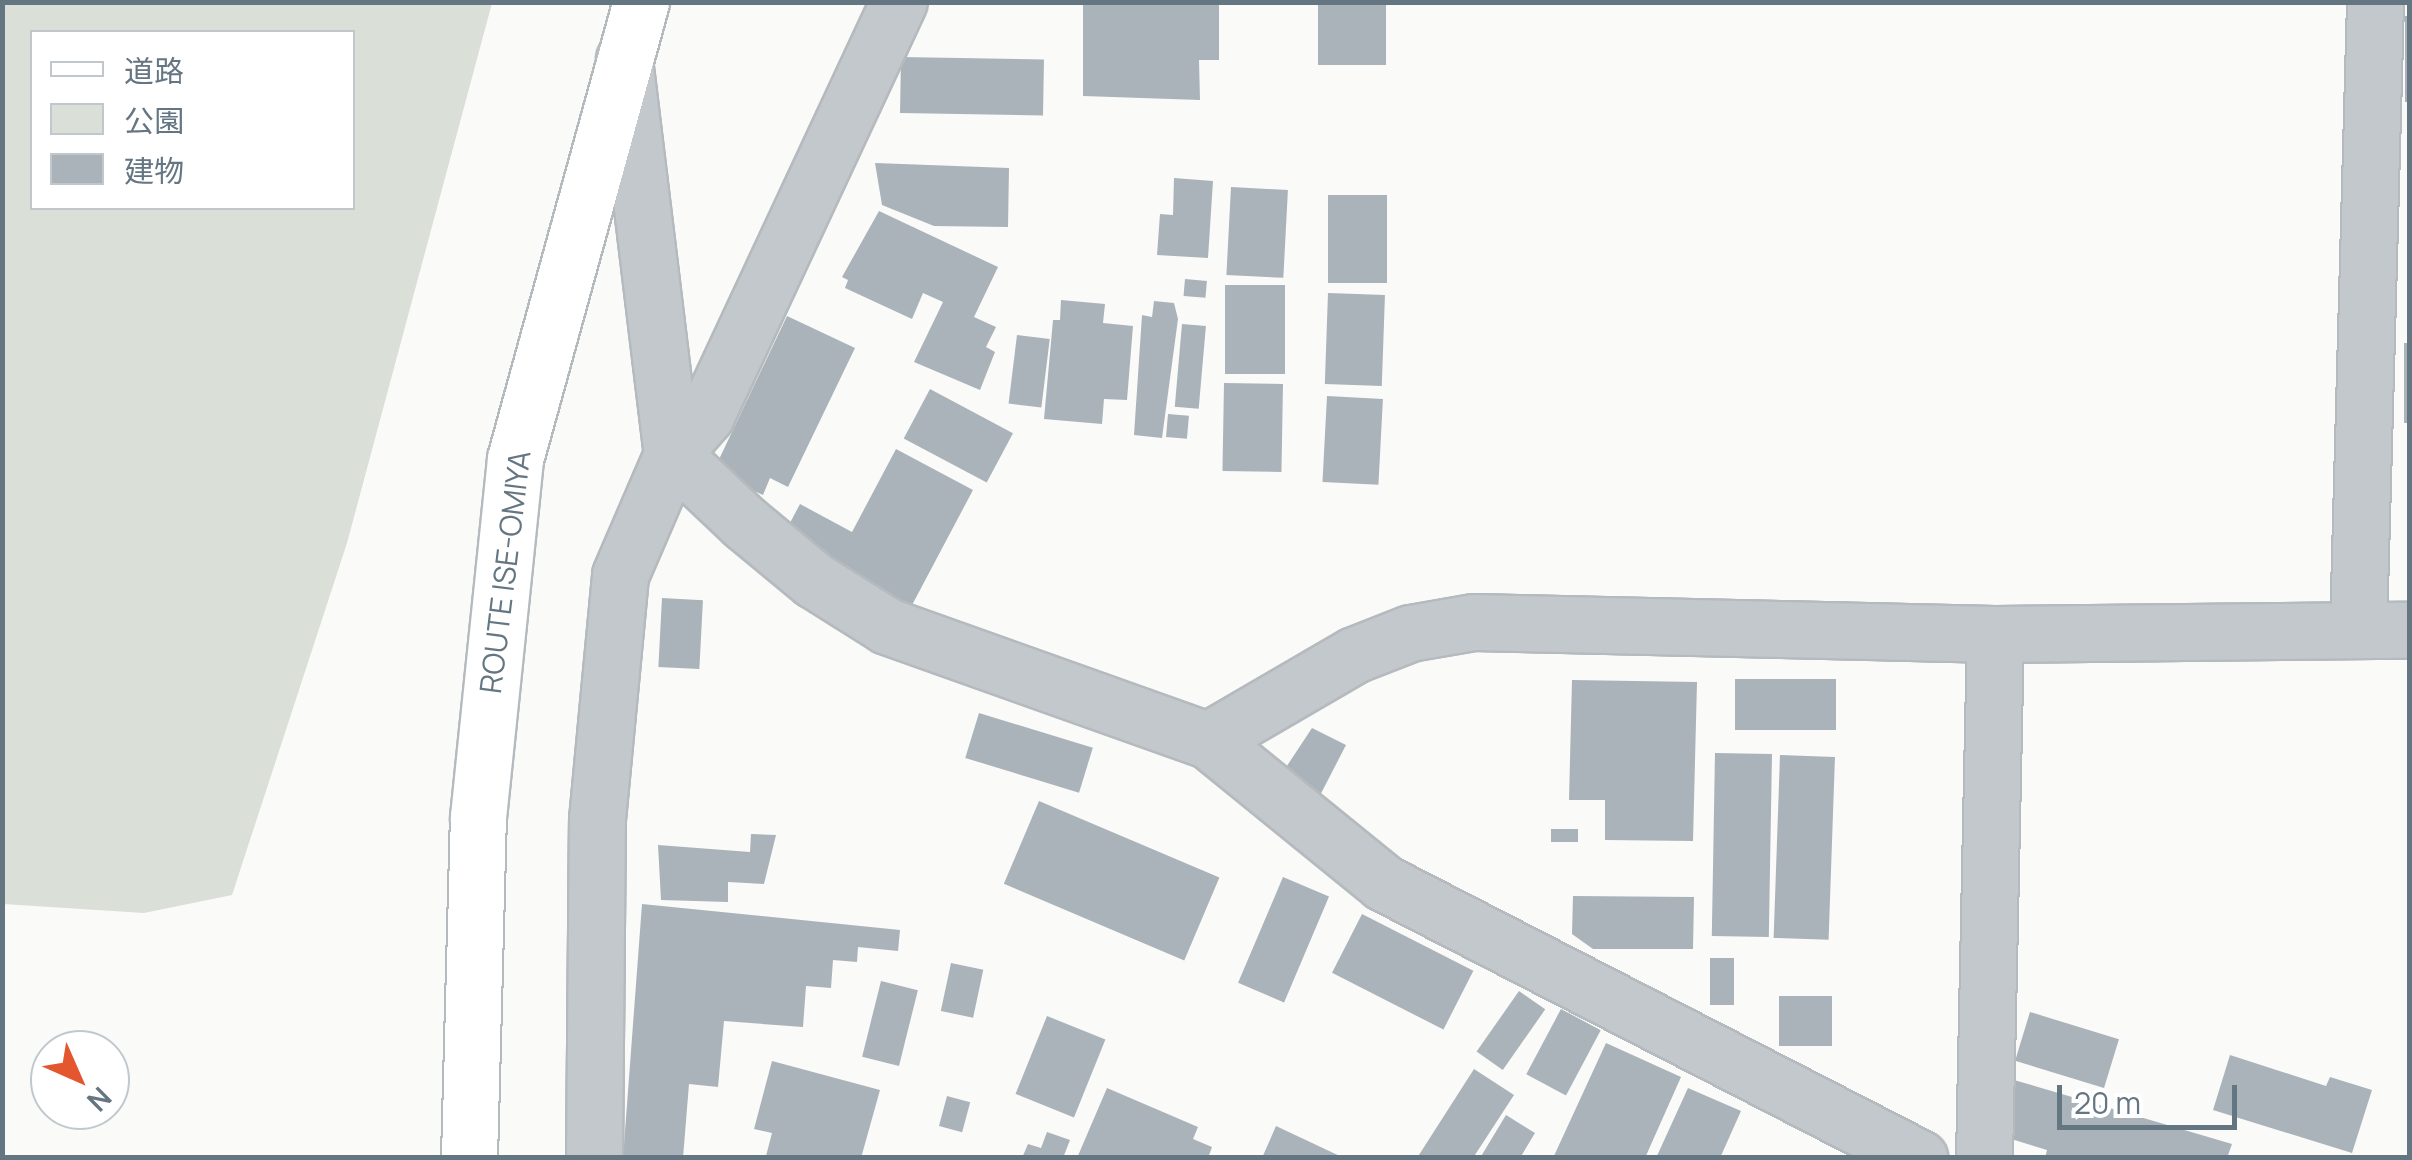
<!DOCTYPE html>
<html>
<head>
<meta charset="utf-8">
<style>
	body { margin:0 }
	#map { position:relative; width:2412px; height:1160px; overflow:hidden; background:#fafaf8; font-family:Manrope,"Noto Sans JP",sans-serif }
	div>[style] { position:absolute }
	.green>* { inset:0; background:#dadfd7 }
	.building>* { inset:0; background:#aab3b9; transform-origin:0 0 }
	.roads { filter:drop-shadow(2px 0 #b5babe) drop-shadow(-2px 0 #b5babe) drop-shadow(0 2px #b5babe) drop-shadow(0 -2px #b5babe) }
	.minor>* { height:55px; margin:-27.5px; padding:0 27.5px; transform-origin:27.5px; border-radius:27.5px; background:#c3c8cc }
	.major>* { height:55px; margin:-27.5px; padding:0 27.5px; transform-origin:27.5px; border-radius:27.5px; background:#fff }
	span { translate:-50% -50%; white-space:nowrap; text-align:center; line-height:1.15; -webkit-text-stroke:10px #fff; paint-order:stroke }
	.street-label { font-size:30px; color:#657683 }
	.frame { position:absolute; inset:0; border:5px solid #657683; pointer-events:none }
	.legend { position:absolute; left:30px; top:30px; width:325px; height:180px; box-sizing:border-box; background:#fff; border:2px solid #c1c8cd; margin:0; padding:12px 18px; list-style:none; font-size:30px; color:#657683 }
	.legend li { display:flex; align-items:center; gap:20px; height:50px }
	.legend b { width:50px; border:2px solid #c1c8cd }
	.north { position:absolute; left:30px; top:1030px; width:100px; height:100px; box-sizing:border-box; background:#fff; border:2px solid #c1c8cd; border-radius:50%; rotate:135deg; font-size:28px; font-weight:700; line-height:40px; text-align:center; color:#657683 }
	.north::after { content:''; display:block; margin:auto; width:35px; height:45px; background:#e4572e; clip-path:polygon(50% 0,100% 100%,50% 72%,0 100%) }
	.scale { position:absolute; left:2057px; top:1085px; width:180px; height:45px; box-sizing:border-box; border:5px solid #657683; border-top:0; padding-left:12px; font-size:30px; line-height:35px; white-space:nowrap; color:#657683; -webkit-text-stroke:8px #fff; paint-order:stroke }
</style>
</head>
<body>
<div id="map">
	<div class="green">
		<div style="clip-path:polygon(evenodd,2px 3px,492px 3px,347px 543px,232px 895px,144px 913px,3px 904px,2px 3px,32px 32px,352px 32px,352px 208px,32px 208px,32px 32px)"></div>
	</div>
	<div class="building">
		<div style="clip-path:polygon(1083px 2px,1219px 2px,1219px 60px,1199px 60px,1200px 100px,1083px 96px)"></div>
		<div style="left:1318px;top:2px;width:68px;height:63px"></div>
		<div style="left:2405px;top:16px;width:5px;height:86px"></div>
		<div style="left:901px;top:57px;width:143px;height:56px;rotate:1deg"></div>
		<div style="clip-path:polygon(875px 163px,1009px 168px,1008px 227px,934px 226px,882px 205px)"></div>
		<div style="clip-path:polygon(1174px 178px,1213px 181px,1208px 258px,1157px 255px,1160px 214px,1173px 215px)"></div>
		<div style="left:1231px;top:187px;width:57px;height:88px;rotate:3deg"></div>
		<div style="left:1328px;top:195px;width:59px;height:88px"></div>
		<div style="clip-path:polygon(879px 211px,998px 267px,974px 317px,996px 327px,986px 347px,995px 352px,980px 390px,914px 362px,943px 302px,923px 293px,912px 319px,845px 288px,848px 280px,842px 277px)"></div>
		<div style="left:1185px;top:279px;width:22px;height:17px;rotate:5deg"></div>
		<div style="left:1225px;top:285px;width:60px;height:89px"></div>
		<div style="left:1328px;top:293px;width:57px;height:91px;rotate:2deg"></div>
		<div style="clip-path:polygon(1061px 300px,1105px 304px,1103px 323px,1133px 326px,1127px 400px,1104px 399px,1102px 424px,1044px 419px,1053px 320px,1060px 320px)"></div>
		<div style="clip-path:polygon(1154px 301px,1174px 303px,1178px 319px,1162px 438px,1134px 435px,1142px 315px,1152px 317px)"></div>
		<div style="clip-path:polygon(787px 316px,855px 348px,788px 487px,770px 478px,763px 495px,713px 472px)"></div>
		<div style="left:1182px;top:324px;width:24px;height:83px;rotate:5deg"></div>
		<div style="left:1017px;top:335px;width:33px;height:69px;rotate:7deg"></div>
		<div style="left:2404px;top:343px;width:6px;height:80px"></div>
		<div style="left:1224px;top:383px;width:59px;height:88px;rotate:1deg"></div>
		<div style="left:930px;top:389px;width:94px;height:56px;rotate:28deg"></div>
		<div style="left:1327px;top:396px;width:56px;height:86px;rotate:3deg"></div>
		<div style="left:1168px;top:414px;width:21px;height:23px;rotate:5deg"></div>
		<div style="clip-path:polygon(896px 449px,973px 490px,911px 607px,782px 538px,800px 504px,852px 532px)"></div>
		<div style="left:662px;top:598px;width:41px;height:69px;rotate:3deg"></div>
		<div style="left:1735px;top:679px;width:101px;height:51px"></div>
		<div style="clip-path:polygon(1572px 680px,1697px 682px,1693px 841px,1605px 840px,1605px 800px,1569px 800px)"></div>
		<div style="left:979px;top:713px;width:119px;height:47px;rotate:17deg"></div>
		<div style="clip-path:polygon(1312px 728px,1346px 745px,1314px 807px,1273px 787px)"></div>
		<div style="left:1715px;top:753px;width:57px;height:183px;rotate:1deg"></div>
		<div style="left:1780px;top:755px;width:55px;height:183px;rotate:2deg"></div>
		<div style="left:1039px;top:801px;width:196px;height:90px;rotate:23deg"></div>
		<div style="left:1551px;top:829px;width:27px;height:13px"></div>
		<div style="clip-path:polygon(751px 834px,776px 835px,764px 884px,728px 882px,728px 902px,661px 900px,658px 845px,750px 852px)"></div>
		<div style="left:1283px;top:877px;width:50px;height:115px;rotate:23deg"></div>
		<div style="clip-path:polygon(1573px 896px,1694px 897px,1693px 949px,1593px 949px,1572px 934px)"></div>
		<div style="clip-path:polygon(642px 904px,900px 930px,898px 951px,858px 947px,857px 962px,833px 960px,831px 988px,806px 986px,803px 1027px,724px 1021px,718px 1087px,689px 1084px,683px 1158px,623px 1158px)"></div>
		<div style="left:1362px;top:914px;width:125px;height:66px;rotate:27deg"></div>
		<div style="left:1710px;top:958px;width:24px;height:47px"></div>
		<div style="left:951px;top:963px;width:33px;height:49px;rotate:12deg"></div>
		<div style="left:881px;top:981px;width:38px;height:78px;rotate:14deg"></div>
		<div style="left:1519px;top:991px;width:32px;height:74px;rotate:35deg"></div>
		<div style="left:1832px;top:996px;width:50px;height:53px;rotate:90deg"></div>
		<div style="left:1561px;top:1009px;width:45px;height:74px;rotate:28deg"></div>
		<div style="left:2030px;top:1012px;width:93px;height:51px;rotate:17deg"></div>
		<div style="left:1047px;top:1016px;width:63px;height:84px;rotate:22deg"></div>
		<div style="clip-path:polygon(1606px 1043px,1681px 1077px,1645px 1158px,1553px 1158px)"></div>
		<div style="clip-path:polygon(2230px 1055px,2326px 1086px,2330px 1077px,2372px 1090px,2352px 1153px,2213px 1110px)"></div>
		<div style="clip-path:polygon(772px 1061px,880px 1090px,861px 1158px,766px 1156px,772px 1133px,754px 1129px)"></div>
		<div style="clip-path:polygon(1474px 1069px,1514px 1095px,1473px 1158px,1417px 1158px)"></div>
		<div style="clip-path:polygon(2014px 1080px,2232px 1144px,2227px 1158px,2045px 1158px,2047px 1150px,1998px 1135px)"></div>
		<div style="clip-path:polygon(1107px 1088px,1198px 1127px,1193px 1139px,1212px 1147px,1208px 1158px,1077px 1158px)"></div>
		<div style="clip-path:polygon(1688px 1088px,1741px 1111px,1720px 1158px,1656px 1158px)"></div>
		<div style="left:947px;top:1096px;width:24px;height:31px;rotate:15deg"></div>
		<div style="clip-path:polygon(1506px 1115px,1535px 1133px,1520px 1158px,1480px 1158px)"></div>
		<div style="clip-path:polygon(1276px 1126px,1344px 1158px,1262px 1158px)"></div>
		<div style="clip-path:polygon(1047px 1132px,1070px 1140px,1063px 1158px,1022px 1158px,1028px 1144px,1041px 1148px)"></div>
	</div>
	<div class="roads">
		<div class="minor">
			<div style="left:624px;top:59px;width:398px;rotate:83.1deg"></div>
			<div style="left:672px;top:454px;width:100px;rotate:43.4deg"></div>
			<div style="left:745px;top:523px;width:89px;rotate:39.6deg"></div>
			<div style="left:814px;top:580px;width:86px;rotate:32.2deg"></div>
			<div style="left:887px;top:626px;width:341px;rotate:19.6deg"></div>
			<div style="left:1208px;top:740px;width:227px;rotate:39.1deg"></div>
			<div style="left:1384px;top:883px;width:602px;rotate:27.2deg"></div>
			<div style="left:2358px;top:630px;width:628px;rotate:-88.45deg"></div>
			<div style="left:1208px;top:740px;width:169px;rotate:-30.2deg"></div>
			<div style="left:1354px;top:655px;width:60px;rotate:-21.4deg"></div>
			<div style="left:1410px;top:633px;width:65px;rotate:-9.8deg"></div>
			<div style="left:1474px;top:622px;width:521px;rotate:1.32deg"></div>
			<div style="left:1995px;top:634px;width:415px;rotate:-0.6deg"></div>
			<div style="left:594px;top:1158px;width:339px;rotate:-89.5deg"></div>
			<div style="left:597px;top:819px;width:245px;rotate:-84.6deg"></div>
			<div style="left:620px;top:575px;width:132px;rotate:-66.7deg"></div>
			<div style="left:672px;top:454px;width:52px;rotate:-48.9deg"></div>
			<div style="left:706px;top:415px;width:456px;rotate:-65deg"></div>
			<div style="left:1984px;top:1158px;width:524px;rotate:-88.8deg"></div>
		</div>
		<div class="major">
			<div style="left:469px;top:1158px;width:341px;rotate:-88.5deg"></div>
			<div style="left:478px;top:817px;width:360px;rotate:-84.1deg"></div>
			<div style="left:515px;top:459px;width:474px;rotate:-74.6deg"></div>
		</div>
	</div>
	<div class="street-label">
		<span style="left:505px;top:572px;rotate:-83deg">ROUTE ISE-OMIYA</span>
	</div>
	<div class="frame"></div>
	<ul class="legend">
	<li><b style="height:12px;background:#fff"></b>道路</li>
	<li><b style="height:28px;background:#dadfd7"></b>公園</li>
	<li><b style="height:28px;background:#aab3b9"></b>建物</li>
	</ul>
	<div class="north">N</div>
	<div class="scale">20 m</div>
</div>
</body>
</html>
